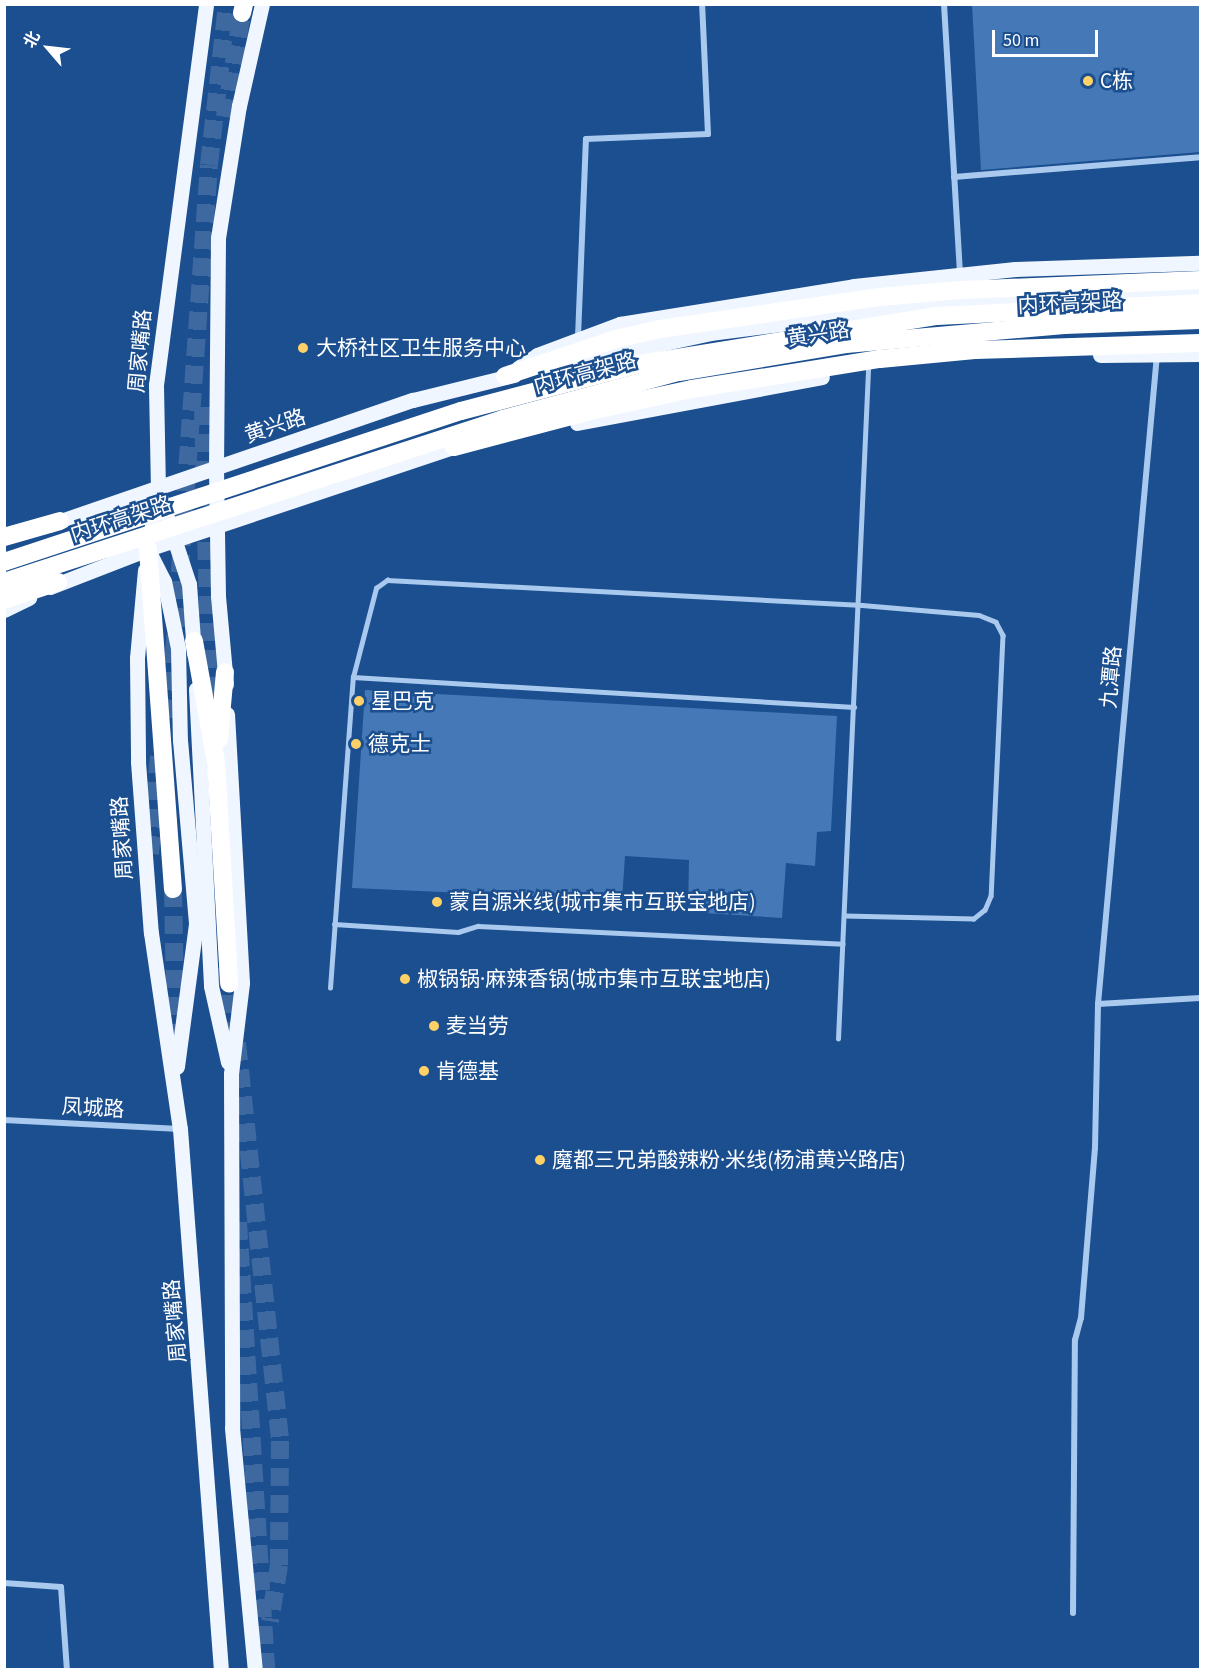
<!DOCTYPE html>
<html>
<head>
<meta charset="utf-8">
<style>
	body { margin:0 }
	#map { position:relative; width:1205px; height:1674px; overflow:hidden; background:#1b4f8f; font-family:"Source Sans 3","Noto Sans SC",sans-serif }
	div>[style] { position:absolute }
	.building>* { inset:0; background:#4478b7 }
	.highway-tunnel>* { height:18px; margin-top:-9px; transform-origin:0; background:repeating-linear-gradient(90deg,#3d69a0 0 18px,transparent 0 27px) }
	.lane>* { height:4.5px; margin:-2.25px; padding:0 2.25px; transform-origin:2.25px; border-radius:2.25px; background:#a9c9ee }
	.street>* { height:6px; margin:-3px; padding:0 3px; transform-origin:3px; border-radius:3px; background:#a9c9ee }
	.primary>* { height:15px; margin:-7.5px; padding:0 7.5px; transform-origin:7.5px; border-radius:7.5px; background:#f0f6ff }
	.highway>* { height:18px; margin:-9px; padding:0 9px; transform-origin:9px; border-radius:9px; background:#fff }
	.highway-bridge>* { height:18px; margin:-9px; padding:0 9px; transform-origin:9px; border-radius:9px; background:#fff }
	.dots>* { width:16px; height:16px; translate:-50% -50%; box-sizing:border-box; border:3px solid #1b4f8f; border-radius:50% }
	span { translate:-50% -50%; white-space:nowrap; text-align:center; line-height:1.15; -webkit-text-stroke:5px #1b4f8f; paint-order:stroke }
	.poi-label { font-size:21px; color:#fff }
	.left { translate:0 -50%; text-align:left }
	.street-label { font-size:21px; color:#fff }
	.frame { position:absolute; inset:0; border:6px solid #fff; pointer-events:none }
	.north { position:absolute; left:18px; top:18px; width:60px; height:60px; -webkit-text-stroke:4px #1b4f8f; paint-order:stroke; rotate:298deg; font-size:16px; font-weight:700; line-height:24px; text-align:center; color:#fff }
	.north::after { content:''; display:block; margin:auto; width:21px; height:27px; background:#fff; clip-path:polygon(50% 0,100% 100%,50% 72%,0 100%) }
	.scale { position:absolute; left:992px; top:30px; width:106px; height:27px; box-sizing:border-box; border:3px solid #fff; border-top:0; padding-left:8px; font-size:18px; line-height:21px; white-space:nowrap; color:#fff; -webkit-text-stroke:4px #1b4f8f; paint-order:stroke }
</style>
</head>
<body>
<div id="map">
	<div class="building">
		<div style="clip-path:polygon(972px 4px,1200px 4px,1200px 152px,981px 170px)"></div>
		<div style="clip-path:polygon(365px 690px,837px 716px,831px 831px,817px 832px,815px 866px,786px 863px,782px 918px,688px 912px,689px 860px,625px 856px,622px 900px,352px 888px)"></div>
	</div>
	<div class="highway-tunnel">
		<div style="left:225px;top:117px;width:105px;rotate:-80.7deg"></div>
		<div style="left:203px;top:407px;width:290px;rotate:88.6deg"></div>
		<div style="left:165px;top:717px;width:65px;rotate:-82deg"></div>
		<div style="left:174px;top:653px;width:489px;rotate:-85.9deg"></div>
		<div style="left:209px;top:165px;width:162px;rotate:-83.6deg"></div>
		<div style="left:150px;top:854px;width:98px;rotate:-84.8deg"></div>
		<div style="left:173px;top:889px;width:158px;rotate:88.9deg"></div>
		<div style="left:224px;top:968px;width:80px;rotate:86.4deg"></div>
		<div style="left:237px;top:1043px;width:400px;rotate:83.8deg"></div>
		<div style="left:280px;top:1441px;width:124px;rotate:90.5deg"></div>
		<div style="left:279px;top:1565px;width:57px;rotate:99.1deg"></div>
		<div style="left:238px;top:1222px;width:449px;rotate:86.4deg"></div>
	</div>
	<div class="lane">
		<div style="left:353px;top:677px;width:502px;rotate:3.43deg"></div>
		<div style="left:334px;top:924px;width:124px;rotate:3.7deg"></div>
		<div style="left:458px;top:932px;width:21px;rotate:-17deg"></div>
		<div style="left:478px;top:926px;width:365px;rotate:2.8deg"></div>
		<div style="left:330px;top:988px;width:312px;rotate:-85.8deg"></div>
		<div style="left:353px;top:677px;width:92px;rotate:-75.5deg"></div>
		<div style="left:376px;top:588px;width:14px;rotate:-36deg"></div>
		<div style="left:387px;top:580px;width:476px;rotate:3deg"></div>
		<div style="left:862px;top:605px;width:117px;rotate:4.9deg"></div>
		<div style="left:979px;top:615px;width:18px;rotate:22deg"></div>
		<div style="left:996px;top:622px;width:15px;rotate:62deg"></div>
		<div style="left:1003px;top:635px;width:261px;rotate:92.6deg"></div>
		<div style="left:991px;top:896px;width:15px;rotate:113deg"></div>
		<div style="left:985px;top:910px;width:14px;rotate:141deg"></div>
		<div style="left:974px;top:919px;width:129px;rotate:-178.7deg"></div>
		<div style="left:838px;top:1039px;width:670px;rotate:-87.43deg"></div>
	</div>
	<div class="street">
		<div style="left:944px;top:4px;width:269px;rotate:86.6deg"></div>
		<div style="left:954px;top:177px;width:247px;rotate:-4.6deg"></div>
		<div style="left:578px;top:337px;width:198px;rotate:-87.7deg"></div>
		<div style="left:586px;top:139px;width:122px;rotate:-2.3deg"></div>
		<div style="left:708px;top:134px;width:130px;rotate:-92.6deg"></div>
		<div style="left:1098px;top:1004px;width:102px;rotate:-3.4deg"></div>
		<div style="left:4px;top:1120px;width:176px;rotate:2.9deg"></div>
		<div style="left:4px;top:1583px;width:57px;rotate:4deg"></div>
		<div style="left:61px;top:1587px;width:83px;rotate:85.9deg"></div>
		<div style="left:1073px;top:1613px;width:273px;rotate:-89.6deg"></div>
		<div style="left:1075px;top:1340px;width:23px;rotate:-75deg"></div>
		<div style="left:1081px;top:1318px;width:171px;rotate:-85.3deg"></div>
		<div style="left:1095px;top:1148px;width:144px;rotate:-88.8deg"></div>
		<div style="left:1098px;top:1004px;width:652px;rotate:-84.81deg"></div>
	</div>
	<div class="primary">
		<div style="left:1100px;top:355px;width:100px;rotate:-0.6deg"></div>
		<div style="left:518px;top:368px;width:23px;rotate:-34deg"></div>
		<div style="left:537px;top:355px;width:89px;rotate:-20.5deg"></div>
		<div style="left:620px;top:324px;width:237px;rotate:-9.2deg"></div>
		<div style="left:854px;top:286px;width:162px;rotate:-6deg"></div>
		<div style="left:1015px;top:269px;width:185px;rotate:-1.9deg"></div>
		<div style="left:544px;top:369px;width:170px;rotate:-12.2deg"></div>
		<div style="left:710px;top:333px;width:227px;rotate:-7.3deg"></div>
		<div style="left:935px;top:304px;width:265px;rotate:-2.6deg"></div>
		<div style="left:577px;top:423px;width:249px;rotate:-10.6deg"></div>
		<div style="left:161px;top:499px;width:89px;rotate:71.8deg"></div>
		<div style="left:189px;top:584px;width:69px;rotate:85.9deg"></div>
		<div style="left:49px;top:525px;width:385px;rotate:-19deg"></div>
		<div style="left:413px;top:400px;width:104px;rotate:-13.9deg"></div>
		<div style="left:149px;top:543px;width:54px;rotate:-80.4deg"></div>
		<div style="left:158px;top:490px;width:105px;rotate:-91.1deg"></div>
		<div style="left:156px;top:385px;width:384px;rotate:-82.5deg"></div>
		<div style="left:149px;top:552px;width:33px;rotate:63deg"></div>
		<div style="left:164px;top:581px;width:68px;rotate:78.2deg"></div>
		<div style="left:178px;top:648px;width:92px;rotate:88.8deg"></div>
		<div style="left:180px;top:740px;width:185px;rotate:85deg"></div>
		<div style="left:196px;top:924px;width:144px;rotate:97.6deg"></div>
		<div style="left:145px;top:570px;width:88px;rotate:95.2deg"></div>
		<div style="left:137px;top:658px;width:104px;rotate:89.4deg"></div>
		<div style="left:138px;top:762px;width:171px;rotate:85.7deg"></div>
		<div style="left:151px;top:933px;width:198px;rotate:81.6deg"></div>
		<div style="left:180px;top:1129px;width:543px;rotate:85.67deg"></div>
		<div style="left:50px;top:587px;width:105px;rotate:-21.2deg"></div>
		<div style="left:148px;top:549px;width:333px;rotate:-18.5deg"></div>
		<div style="left:4px;top:610px;width:28px;rotate:-26deg"></div>
		<div style="left:226px;top:684px;width:88px;rotate:-95.2deg"></div>
		<div style="left:218px;top:596px;width:127px;rotate:-90.9deg"></div>
		<div style="left:216px;top:469px;width:231px;rotate:-89.5deg"></div>
		<div style="left:218px;top:238px;width:134px;rotate:-81deg"></div>
		<div style="left:239px;top:106px;width:105px;rotate:-77.3deg"></div>
		<div style="left:196px;top:689px;width:297px;rotate:87.1deg"></div>
		<div style="left:211px;top:986px;width:78px;rotate:77.4deg"></div>
		<div style="left:227px;top:714px;width:269px;rotate:86.8deg"></div>
		<div style="left:242px;top:983px;width:92px;rotate:96.9deg"></div>
		<div style="left:231px;top:1074px;width:354px;rotate:89.8deg"></div>
		<div style="left:232px;top:1428px;width:243px;rotate:84.6deg"></div>
	</div>
	<div class="highway">
		<div style="left:242px;top:13px;width:9px;rotate:-77deg"></div>
		<div style="left:505px;top:376px;width:117px;rotate:-18.4deg"></div>
		<div style="left:616px;top:339px;width:45px;rotate:-12.8deg"></div>
		<div style="left:660px;top:329px;width:222px;rotate:-8.3deg"></div>
		<div style="left:880px;top:297px;width:81px;rotate:-4.9deg"></div>
		<div style="left:961px;top:290px;width:239px;rotate:-2.4deg"></div>
		<div style="left:454px;top:447px;width:141px;rotate:-14.8deg"></div>
		<div style="left:590px;top:411px;width:104px;rotate:-12.2deg"></div>
		<div style="left:692px;top:389px;width:190px;rotate:-9.1deg"></div>
		<div style="left:880px;top:359px;width:95px;rotate:-5.4deg"></div>
		<div style="left:975px;top:350px;width:225px;rotate:-1.8deg"></div>
		<div style="left:4px;top:537px;width:58px;rotate:-15.9deg"></div>
		<div style="left:148px;top:549px;width:341px;rotate:85.8deg"></div>
		<div style="left:4px;top:600px;width:57px;rotate:-18.4deg"></div>
		<div style="left:194px;top:641px;width:123px;rotate:79.7deg"></div>
		<div style="left:216px;top:762px;width:222px;rotate:86.6deg"></div>
		<div style="left:219px;top:739px;width:67px;rotate:-84.9deg"></div>
	</div>
	<div class="highway-bridge">
		<div style="left:4px;top:562px;width:481px;rotate:-18.3deg"></div>
		<div style="left:461px;top:411px;width:185px;rotate:-14.7deg"></div>
		<div style="left:640px;top:364px;width:301px;rotate:-9.2deg"></div>
		<div style="left:937px;top:316px;width:263px;rotate:-2.8deg"></div>
		<div style="left:4px;top:582px;width:525px;rotate:-18.09deg"></div>
		<div style="left:503px;top:419px;width:182px;rotate:-15deg"></div>
		<div style="left:679px;top:372px;width:169px;rotate:-9.5deg"></div>
		<div style="left:846px;top:344px;width:219px;rotate:-5deg"></div>
		<div style="left:1064px;top:325px;width:136px;rotate:-2.1deg"></div>
	</div>
	<div class="dots">
		<div style="left:1088px;top:81px;background:#ffd166"></div>
		<div style="left:303px;top:348px;background:#ffd166"></div>
		<div style="left:359px;top:701px;background:#ffd166"></div>
		<div style="left:356px;top:744px;background:#ffd166"></div>
		<div style="left:437px;top:902px;background:#ffd166"></div>
		<div style="left:405px;top:979px;background:#ffd166"></div>
		<div style="left:434px;top:1026px;background:#ffd166"></div>
		<div style="left:424px;top:1071px;background:#ffd166"></div>
		<div style="left:540px;top:1160px;background:#ffd166"></div>
	</div>
	<div class="poi-label">
		<span class="left" style="left:1100px;top:81px">C栋</span>
		<span class="left" style="left:316px;top:348px">大桥社区卫生服务中心</span>
		<span class="left" style="left:371px;top:701px">星巴克</span>
		<span class="left" style="left:368px;top:744px">德克士</span>
		<span class="left" style="left:449px;top:902px">蒙自源米线(城市集市互联宝地店)</span>
		<span class="left" style="left:417px;top:979px">椒锅锅·麻辣香锅(城市集市互联宝地店)</span>
		<span class="left" style="left:446px;top:1026px">麦当劳</span>
		<span class="left" style="left:436px;top:1071px">肯德基</span>
		<span class="left" style="left:552px;top:1160px">魔都三兄弟酸辣粉·米线(杨浦黄兴路店)</span>
	</div>
	<div class="street-label">
		<span style="left:1070px;top:303px;rotate:-3deg">内环高架路</span>
		<span style="left:818px;top:334px;rotate:-9deg">黄兴路</span>
		<span style="left:140px;top:351px;rotate:-85deg">周家嘴路</span>
		<span style="left:585px;top:373px;rotate:-15deg">内环高架路</span>
		<span style="left:275px;top:426px;rotate:-19deg">黄兴路</span>
		<span style="left:121px;top:519px;rotate:-18deg">内环高架路</span>
		<span style="left:1111px;top:677px;rotate:-85deg">九潭路</span>
		<span style="left:122px;top:838px;rotate:-94deg">周家嘴路</span>
		<span style="left:93px;top:1108px;rotate:3deg">凤城路</span>
		<span style="left:175px;top:1321px;rotate:-95deg">周家嘴路</span>
	</div>
	<div class="frame"></div>
	<div class="north">北</div>
	<div class="scale">50 m</div>
</div>
</body>
</html>
